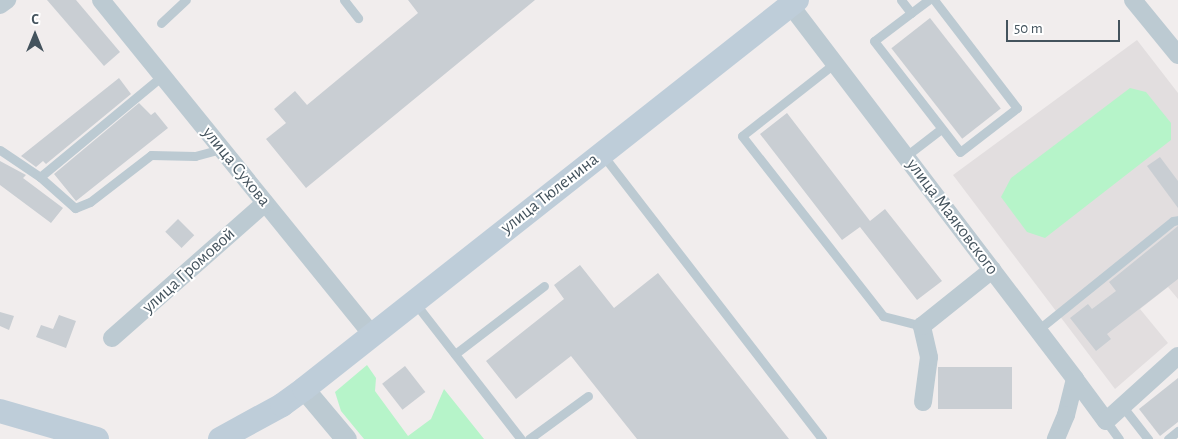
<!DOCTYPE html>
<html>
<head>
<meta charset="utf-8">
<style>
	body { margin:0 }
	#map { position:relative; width:1178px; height:439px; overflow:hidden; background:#f1eded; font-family:"Alegreya Sans",sans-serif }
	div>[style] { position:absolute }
	.education>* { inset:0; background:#e2dedf }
	.green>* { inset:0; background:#b6f4c9 }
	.building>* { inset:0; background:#c9ced3; transform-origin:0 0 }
	.service>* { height:9px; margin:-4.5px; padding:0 4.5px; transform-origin:4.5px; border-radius:4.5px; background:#bccad2 }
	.minor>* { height:18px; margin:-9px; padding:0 9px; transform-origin:9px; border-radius:9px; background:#bccad2 }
	.tertiary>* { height:21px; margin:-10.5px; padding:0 10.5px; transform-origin:10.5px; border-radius:10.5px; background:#bccad2 }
	.secondary>* { height:24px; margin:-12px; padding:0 12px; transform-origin:12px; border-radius:12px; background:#becdd9 }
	span { translate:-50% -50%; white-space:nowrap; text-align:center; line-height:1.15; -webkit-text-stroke:4px #fff; paint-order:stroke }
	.street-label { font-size:18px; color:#44535d }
	.north { position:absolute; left:10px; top:10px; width:50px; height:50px; -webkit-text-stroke:4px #fff; paint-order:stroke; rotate:0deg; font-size:14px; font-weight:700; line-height:20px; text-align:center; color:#44535d }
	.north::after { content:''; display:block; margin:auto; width:18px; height:22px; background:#44535d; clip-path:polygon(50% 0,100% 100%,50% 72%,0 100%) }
	.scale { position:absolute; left:1006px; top:20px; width:114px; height:22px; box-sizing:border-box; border:2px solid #44535d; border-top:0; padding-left:6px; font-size:15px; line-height:18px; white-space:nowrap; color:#44535d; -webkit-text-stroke:4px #fff; paint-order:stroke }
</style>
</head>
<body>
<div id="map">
	<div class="education">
		<div style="clip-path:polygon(1137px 40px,1178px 93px,1178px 299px,1168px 287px,1140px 309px,1168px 343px,1115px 389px,953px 175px)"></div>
	</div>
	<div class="green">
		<div style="clip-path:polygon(1130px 88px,1146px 92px,1171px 123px,1171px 140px,1045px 238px,1027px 232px,1001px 197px,1011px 178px)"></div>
		<div style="clip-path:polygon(367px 365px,376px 378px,375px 391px,408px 436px,431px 419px,444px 389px,484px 439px,364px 439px,341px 411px,335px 392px)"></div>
	</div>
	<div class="building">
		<div style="clip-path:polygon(47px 0,76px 0,120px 52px,104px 66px)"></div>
		<div style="clip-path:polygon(408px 0,535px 0,306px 188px,266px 139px,286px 123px,274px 109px,295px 91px,307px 105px,418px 13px)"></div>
		<div style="left:930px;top:18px;width:115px;height:49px;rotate:52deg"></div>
		<div style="clip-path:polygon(119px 78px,131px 94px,46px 164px,43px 161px,36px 167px,21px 156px)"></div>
		<div style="clip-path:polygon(139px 103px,151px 115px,155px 112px,168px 128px,76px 201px,54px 174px)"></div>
		<div style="clip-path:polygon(787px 113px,870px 221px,885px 209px,942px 281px,917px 300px,860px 227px,842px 240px,760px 134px)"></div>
		<div style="clip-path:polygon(1160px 157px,1178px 181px,1178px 208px,1147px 166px)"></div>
		<div style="clip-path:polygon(0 161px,26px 175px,23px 178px,63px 208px,51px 223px,0 185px)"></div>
		<div style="left:178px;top:219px;width:23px;height:18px;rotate:45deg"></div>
		<div style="clip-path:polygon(1178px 226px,1178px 279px,1107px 334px,1111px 339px,1096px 351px,1070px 318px,1088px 304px,1092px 309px,1116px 291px,1109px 282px)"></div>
		<div style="clip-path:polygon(580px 265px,614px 308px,658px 273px,789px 439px,637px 439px,571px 356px,516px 399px,486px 361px,564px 299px,554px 285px)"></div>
		<div style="clip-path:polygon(0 312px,14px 316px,9px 330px,0 326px)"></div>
		<div style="clip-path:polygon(59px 315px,76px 321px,66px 348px,36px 337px,41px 325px,53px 329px)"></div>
		<div style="left:405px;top:366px;width:33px;height:29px;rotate:52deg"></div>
		<div style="left:1012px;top:367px;width:42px;height:74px;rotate:90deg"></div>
		<div style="clip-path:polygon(1178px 378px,1178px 422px,1160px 436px,1139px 409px)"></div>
	</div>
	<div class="service">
		<div style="left:344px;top:0;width:23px;rotate:52deg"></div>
		<div style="left:901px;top:0;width:16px;rotate:52deg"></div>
		<div style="left:911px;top:13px;width:21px;rotate:-37deg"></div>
		<div style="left:911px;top:13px;width:46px;rotate:142.9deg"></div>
		<div style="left:874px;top:41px;width:140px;rotate:52.2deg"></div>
		<div style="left:960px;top:152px;width:72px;rotate:-37.7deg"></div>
		<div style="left:1017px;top:108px;width:136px;rotate:-127.5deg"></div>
		<div style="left:161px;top:23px;width:34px;rotate:-43deg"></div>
		<div style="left:835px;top:63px;width:118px;rotate:141.9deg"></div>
		<div style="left:742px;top:136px;width:229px;rotate:51.9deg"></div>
		<div style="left:883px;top:316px;width:40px;rotate:14.4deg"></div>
		<div style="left:0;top:150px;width:48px;rotate:34deg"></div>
		<div style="left:40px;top:177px;width:47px;rotate:41.5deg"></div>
		<div style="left:75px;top:208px;width:16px;rotate:-22deg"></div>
		<div style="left:90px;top:202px;width:77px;rotate:-37.6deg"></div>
		<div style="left:151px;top:155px;width:44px;rotate:1.3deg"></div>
		<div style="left:195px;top:156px;width:27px;rotate:-15deg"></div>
		<div style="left:602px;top:154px;width:360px;rotate:52.3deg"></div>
		<div style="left:906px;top:156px;width:44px;rotate:-37.6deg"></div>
		<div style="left:40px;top:177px;width:158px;rotate:-39.6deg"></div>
		<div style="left:415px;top:303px;width:172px;rotate:52.1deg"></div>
		<div style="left:1039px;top:329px;width:172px;rotate:-38.9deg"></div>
		<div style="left:1173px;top:221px;width:5px;rotate:-11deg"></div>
		<div style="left:455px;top:354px;width:112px;rotate:-37.4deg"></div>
		<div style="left:1123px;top:407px;width:41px;rotate:52deg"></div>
		<div style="left:1106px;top:421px;width:22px;rotate:54deg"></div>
		<div style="left:529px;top:439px;width:73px;rotate:-36.1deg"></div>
		<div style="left:1168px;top:439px;width:13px;rotate:-39deg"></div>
	</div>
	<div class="minor">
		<div style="left:101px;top:0;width:429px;rotate:51deg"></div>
		<div style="left:1133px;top:0;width:71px;rotate:50.7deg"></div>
		<div style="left:0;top:5px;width:9px;rotate:-36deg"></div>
		<div style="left:791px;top:6px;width:469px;rotate:52.7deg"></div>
		<div style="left:1075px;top:379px;width:37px;rotate:104deg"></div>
		<div style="left:1066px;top:415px;width:26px;rotate:113deg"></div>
		<div style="left:112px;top:338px;width:204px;rotate:-41.4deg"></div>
		<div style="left:1075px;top:379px;width:52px;rotate:53.6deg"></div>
		<div style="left:1106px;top:421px;width:97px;rotate:-42.1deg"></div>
		<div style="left:923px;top:402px;width:45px;rotate:-82.4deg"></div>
		<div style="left:929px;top:357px;width:32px;rotate:-103deg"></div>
		<div style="left:922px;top:326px;width:90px;rotate:-38.7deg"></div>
	</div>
	<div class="tertiary">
		<div style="left:304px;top:389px;width:65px;rotate:50deg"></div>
	</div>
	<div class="secondary">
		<div style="left:0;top:411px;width:101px;rotate:16.1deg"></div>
		<div style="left:220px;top:439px;width:71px;rotate:-28.7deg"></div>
		<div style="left:282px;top:405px;width:27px;rotate:-36deg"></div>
		<div style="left:304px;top:389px;width:628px;rotate:-38.28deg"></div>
	</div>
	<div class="street-label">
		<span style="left:236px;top:167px;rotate:51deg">улица Сухова</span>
		<span style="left:550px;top:194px;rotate:-38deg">улица Тюленина</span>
		<span style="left:952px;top:217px;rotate:53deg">улица Маяковского</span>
		<span style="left:189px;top:271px;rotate:-42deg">улица Громовой</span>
	</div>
	<div class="north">С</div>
	<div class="scale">50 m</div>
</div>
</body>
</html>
